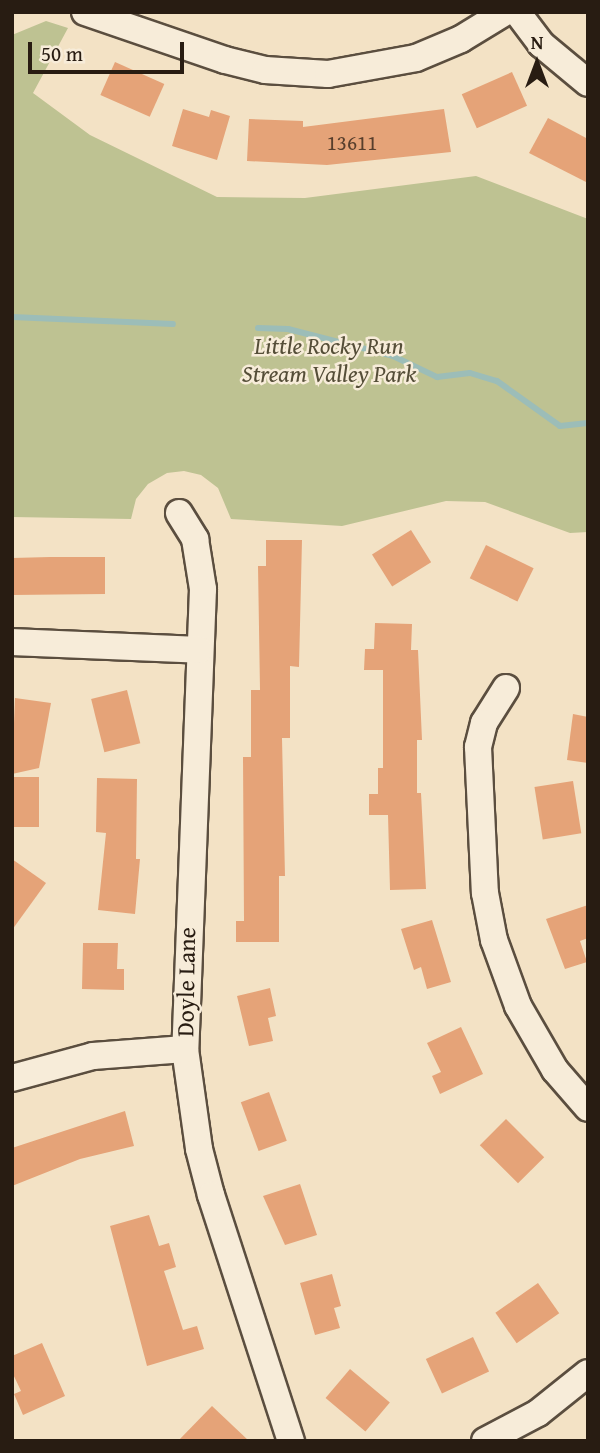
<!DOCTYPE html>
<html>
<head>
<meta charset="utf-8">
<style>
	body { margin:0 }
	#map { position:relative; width:600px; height:1453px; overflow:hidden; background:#f3e2c5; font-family:"Gentium Book Plus",serif }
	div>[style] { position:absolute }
	.green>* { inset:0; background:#bec292 }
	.stream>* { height:6px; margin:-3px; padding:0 3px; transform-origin:3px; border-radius:3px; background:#9cbdb8 }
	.building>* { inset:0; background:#e5a378; transform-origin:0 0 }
	.roads { filter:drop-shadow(2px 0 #5b4e3f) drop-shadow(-2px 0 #5b4e3f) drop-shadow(0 2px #5b4e3f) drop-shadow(0 -2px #5b4e3f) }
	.minor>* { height:26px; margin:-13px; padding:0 13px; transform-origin:13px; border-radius:13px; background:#f7ecd9 }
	span { translate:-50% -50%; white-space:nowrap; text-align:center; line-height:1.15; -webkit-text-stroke:5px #f7ecd9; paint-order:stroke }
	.number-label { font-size:21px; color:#573e2c }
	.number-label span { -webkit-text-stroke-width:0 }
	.park-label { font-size:24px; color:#554e38; font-style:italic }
	.street-label { font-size:24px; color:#281c12 }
	.frame { position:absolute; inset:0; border:14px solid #281c12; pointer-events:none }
	.north { position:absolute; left:502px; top:28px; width:70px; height:70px; -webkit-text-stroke:5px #f7ecd9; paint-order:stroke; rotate:0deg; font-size:19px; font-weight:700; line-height:28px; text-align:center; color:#281c12 }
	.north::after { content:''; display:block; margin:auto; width:24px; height:32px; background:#281c12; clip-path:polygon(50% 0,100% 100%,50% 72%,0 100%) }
	.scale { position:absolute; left:28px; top:42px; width:156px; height:32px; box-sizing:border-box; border:4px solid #281c12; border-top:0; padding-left:9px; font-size:21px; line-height:24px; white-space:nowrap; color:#281c12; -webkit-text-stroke:5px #f7ecd9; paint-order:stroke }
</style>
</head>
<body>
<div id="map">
	<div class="green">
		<div style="clip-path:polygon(46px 21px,68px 28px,33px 93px,90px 135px,217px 197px,305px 198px,476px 176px,588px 219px,588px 532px,570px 533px,485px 502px,446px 501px,342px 526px,231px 519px,218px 488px,201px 475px,184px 471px,167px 473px,148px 484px,136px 499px,131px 519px,12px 517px,12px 35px)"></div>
	</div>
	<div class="stream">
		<div style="left:12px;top:317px;width:161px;rotate:2.5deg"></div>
		<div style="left:258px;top:328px;width:30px;rotate:2deg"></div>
		<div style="left:288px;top:329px;width:108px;rotate:14.4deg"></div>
		<div style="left:393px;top:356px;width:49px;rotate:25.5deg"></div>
		<div style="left:437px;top:377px;width:33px;rotate:-7deg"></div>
		<div style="left:470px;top:373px;width:28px;rotate:17deg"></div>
		<div style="left:497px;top:381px;width:77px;rotate:35.5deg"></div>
		<div style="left:560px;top:426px;width:28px;rotate:-6deg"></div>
	</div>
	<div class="building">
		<div style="left:115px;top:62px;width:54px;height:36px;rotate:24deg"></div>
		<div style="left:512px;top:72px;width:37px;height:55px;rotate:66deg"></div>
		<div style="clip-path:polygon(183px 109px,209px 117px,211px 110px,230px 116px,217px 160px,172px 146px)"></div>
		<div style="clip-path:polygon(444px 109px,451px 152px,327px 165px,247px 161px,249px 119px,303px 121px,303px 127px)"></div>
		<div style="clip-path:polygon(548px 118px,588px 139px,588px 183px,529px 153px)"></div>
		<div style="left:411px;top:530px;width:38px;height:46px;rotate:58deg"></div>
		<div style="clip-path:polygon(266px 540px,302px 540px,299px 667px,290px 666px,290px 738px,282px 738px,285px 876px,279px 876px,279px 942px,236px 942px,236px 921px,244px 921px,243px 757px,251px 757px,251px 690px,260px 690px,258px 566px,266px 566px)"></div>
		<div style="left:486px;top:545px;width:53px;height:37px;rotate:26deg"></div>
		<div style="clip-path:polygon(50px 557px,105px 557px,105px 594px,12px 595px,12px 558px)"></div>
		<div style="clip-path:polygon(375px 623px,412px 624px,411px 650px,418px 650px,422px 740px,417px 740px,417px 793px,421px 793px,426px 889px,390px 890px,388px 815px,369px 815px,369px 794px,378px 794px,378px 768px,383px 768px,383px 670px,364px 670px,365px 649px,374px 649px)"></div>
		<div style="left:127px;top:690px;width:55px;height:37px;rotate:76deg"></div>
		<div style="clip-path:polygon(15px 698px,51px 703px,39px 768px,12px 774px)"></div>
		<div style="clip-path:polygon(573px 714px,588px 717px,588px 763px,567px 760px)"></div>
		<div style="left:12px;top:777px;width:27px;height:50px"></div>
		<div style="clip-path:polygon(97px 778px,137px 779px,136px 859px,140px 859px,135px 914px,98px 910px,106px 833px,96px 832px)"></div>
		<div style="left:573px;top:781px;width:53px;height:39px;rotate:81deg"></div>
		<div style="clip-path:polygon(12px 859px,46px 883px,12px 930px)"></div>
		<div style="clip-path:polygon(588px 905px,588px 938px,580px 941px,587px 962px,565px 969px,546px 919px)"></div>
		<div style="clip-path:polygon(432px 920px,451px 982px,427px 989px,421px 967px,414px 970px,401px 929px)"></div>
		<div style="clip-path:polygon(83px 943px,118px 943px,117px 969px,124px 969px,124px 990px,82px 989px)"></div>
		<div style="clip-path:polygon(270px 988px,276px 1016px,268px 1018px,273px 1041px,249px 1046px,237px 996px)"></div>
		<div style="clip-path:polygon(461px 1027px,483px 1074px,440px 1094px,432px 1076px,441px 1072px,427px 1043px)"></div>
		<div style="left:269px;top:1092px;width:52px;height:30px;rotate:70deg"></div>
		<div style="clip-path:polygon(125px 1111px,134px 1146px,80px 1159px,12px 1186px,12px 1148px)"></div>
		<div style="left:506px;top:1119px;width:54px;height:37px;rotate:45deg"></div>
		<div style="clip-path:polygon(300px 1184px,317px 1235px,285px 1245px,263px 1196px)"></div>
		<div style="clip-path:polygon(149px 1215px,159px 1246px,169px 1243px,176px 1267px,164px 1271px,183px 1330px,197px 1326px,204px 1349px,147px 1366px,110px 1226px)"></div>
		<div style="clip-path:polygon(332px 1274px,341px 1306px,334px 1308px,340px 1328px,315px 1335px,300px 1283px)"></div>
		<div style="left:538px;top:1283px;width:37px;height:52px;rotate:55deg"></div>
		<div style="left:473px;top:1337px;width:38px;height:52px;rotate:65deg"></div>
		<div style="clip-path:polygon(42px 1343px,65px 1396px,23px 1415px,14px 1394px,21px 1391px,12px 1372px,12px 1356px)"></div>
		<div style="left:350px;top:1369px;width:52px;height:38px;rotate:40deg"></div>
		<div style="clip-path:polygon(212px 1406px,249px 1441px,178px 1441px)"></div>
	</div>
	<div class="roads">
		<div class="minor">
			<div style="left:85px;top:12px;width:148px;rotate:18.9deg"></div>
			<div style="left:225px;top:60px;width:41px;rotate:14deg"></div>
			<div style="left:265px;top:70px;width:63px;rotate:3.6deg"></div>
			<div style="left:328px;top:74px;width:89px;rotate:-10.3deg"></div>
			<div style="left:416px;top:58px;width:49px;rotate:-22.9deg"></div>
			<div style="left:461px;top:39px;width:52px;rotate:-31.5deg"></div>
			<div style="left:517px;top:12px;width:40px;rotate:53deg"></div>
			<div style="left:541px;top:44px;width:61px;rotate:39.7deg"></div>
			<div style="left:179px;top:513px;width:31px;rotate:58deg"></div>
			<div style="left:195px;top:539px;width:51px;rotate:80.9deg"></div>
			<div style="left:203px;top:589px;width:460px;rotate:92.2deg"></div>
			<div style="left:185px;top:1049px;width:101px;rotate:82deg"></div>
			<div style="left:199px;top:1149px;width:48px;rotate:75.4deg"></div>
			<div style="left:211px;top:1195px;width:259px;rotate:72deg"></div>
			<div style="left:12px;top:642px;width:187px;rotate:2.4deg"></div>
			<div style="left:506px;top:688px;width:41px;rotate:122.2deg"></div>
			<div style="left:484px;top:723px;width:25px;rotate:104deg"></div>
			<div style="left:478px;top:747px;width:146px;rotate:87.3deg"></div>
			<div style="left:485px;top:893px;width:48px;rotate:79.2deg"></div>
			<div style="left:494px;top:940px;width:70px;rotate:70deg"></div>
			<div style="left:518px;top:1006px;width:74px;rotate:60deg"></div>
			<div style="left:555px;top:1070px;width:50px;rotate:49deg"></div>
			<div style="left:12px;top:1078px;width:84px;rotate:-15.2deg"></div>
			<div style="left:93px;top:1056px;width:92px;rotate:-4.4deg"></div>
			<div style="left:485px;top:1441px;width:60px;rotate:-27.8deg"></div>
			<div style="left:538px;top:1413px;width:64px;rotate:-38.7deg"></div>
		</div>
	</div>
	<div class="number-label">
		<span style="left:352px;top:143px">13611</span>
	</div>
	<div class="park-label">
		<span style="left:329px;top:360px">Little Rocky Run<br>Stream Valley Park</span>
	</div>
	<div class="street-label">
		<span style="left:186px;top:982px;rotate:-89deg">Doyle Lane</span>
	</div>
	<div class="frame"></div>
	<div class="north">N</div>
	<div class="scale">50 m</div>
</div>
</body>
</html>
